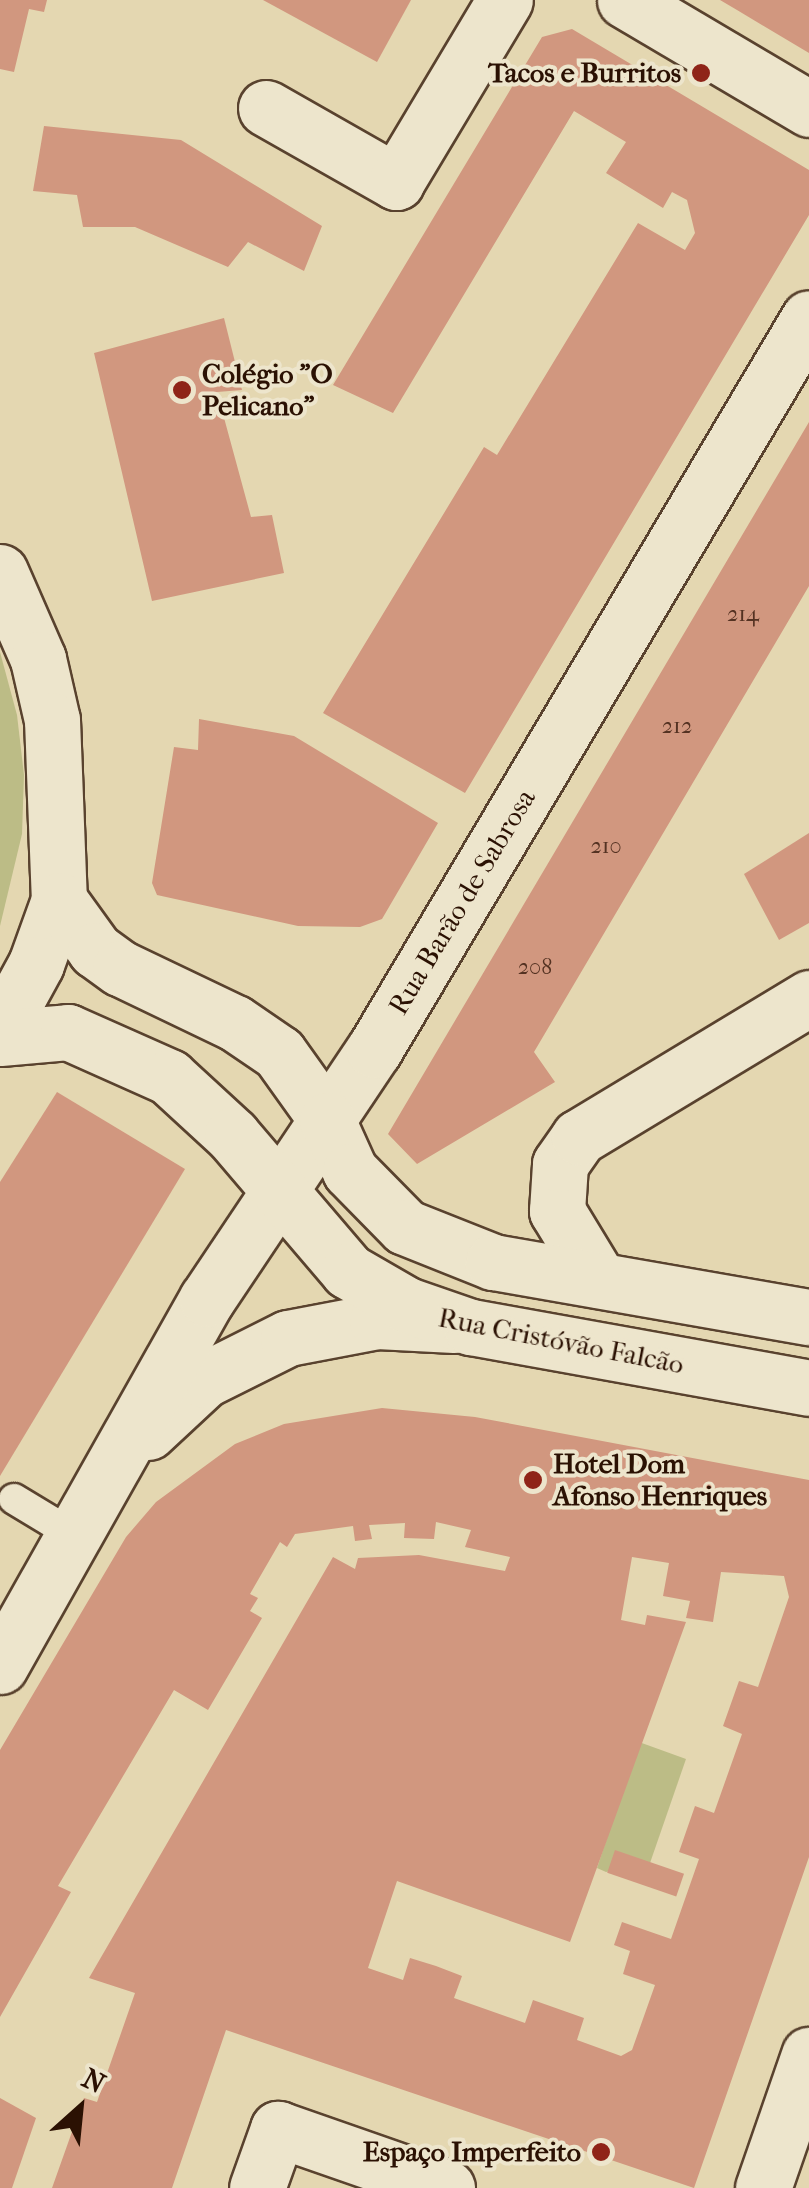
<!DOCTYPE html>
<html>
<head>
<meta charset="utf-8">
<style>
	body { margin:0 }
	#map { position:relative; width:809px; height:2188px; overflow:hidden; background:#e4d7b1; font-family:"IM FELL French Canon",serif }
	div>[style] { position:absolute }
	.green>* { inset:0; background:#bcbc86 }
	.building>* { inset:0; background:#d1977f; transform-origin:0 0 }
	.roads { filter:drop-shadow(2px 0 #59422e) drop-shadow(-2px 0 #59422e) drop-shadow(0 2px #59422e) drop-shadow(0 -2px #59422e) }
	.service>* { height:30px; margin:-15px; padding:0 15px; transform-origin:15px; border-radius:15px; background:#ede5cc }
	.minor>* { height:55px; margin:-27.5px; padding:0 27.5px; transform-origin:27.5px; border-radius:27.5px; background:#ede5cc }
	.secondary>* { height:55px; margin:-27.5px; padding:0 27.5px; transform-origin:27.5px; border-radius:27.5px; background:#ede5cc }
	.dots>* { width:28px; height:28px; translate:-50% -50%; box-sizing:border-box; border:5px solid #ede5cc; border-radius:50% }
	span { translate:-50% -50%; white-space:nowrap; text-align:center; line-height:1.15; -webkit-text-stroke:8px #ede5cc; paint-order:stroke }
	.number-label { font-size:22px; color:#543222 }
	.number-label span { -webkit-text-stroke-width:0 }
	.poi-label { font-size:28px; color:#2b1103; font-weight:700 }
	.right { translate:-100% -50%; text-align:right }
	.left { translate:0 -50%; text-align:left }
	.street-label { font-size:28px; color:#2b1103 }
	.north { position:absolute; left:30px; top:2058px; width:100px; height:100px; -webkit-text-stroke:8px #ede5cc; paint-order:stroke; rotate:27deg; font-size:28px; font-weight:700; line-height:40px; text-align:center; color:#2b1103 }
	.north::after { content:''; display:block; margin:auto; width:35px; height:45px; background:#2b1103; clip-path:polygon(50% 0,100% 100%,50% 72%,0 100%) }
</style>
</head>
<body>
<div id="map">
	<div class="green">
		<div style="clip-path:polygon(0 652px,17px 715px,24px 775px,22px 834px,0 926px)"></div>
		<div style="clip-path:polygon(639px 1742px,686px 1759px,650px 1863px,606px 1872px,597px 1868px)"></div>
	</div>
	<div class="building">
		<div style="clip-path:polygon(0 0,47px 0,44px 12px,29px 9px,14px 72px,0 69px)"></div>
		<div style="clip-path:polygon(263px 0,411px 0,377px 62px)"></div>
		<div style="clip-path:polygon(720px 0,809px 0,809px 53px,737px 10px)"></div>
		<div style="clip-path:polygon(572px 29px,809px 170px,809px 215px,465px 793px,323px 713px,484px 447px,497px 455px,638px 223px,685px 250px,695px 233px,687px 200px,672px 192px,663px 208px,606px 173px,626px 142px,574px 111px,393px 413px,333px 385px,542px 37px)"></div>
		<div style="clip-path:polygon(44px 126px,181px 140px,322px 226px,304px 271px,248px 242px,228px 267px,135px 227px,83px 227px,77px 195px,33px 191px)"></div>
		<div style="clip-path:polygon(224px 318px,242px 390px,217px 392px,251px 517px,272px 515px,284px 573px,152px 601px,94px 353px)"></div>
		<div style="clip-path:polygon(809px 422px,809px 586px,534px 1052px,555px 1082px,417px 1164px,388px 1134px)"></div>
		<div style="clip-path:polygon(199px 719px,294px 736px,438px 823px,382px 919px,360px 927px,298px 926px,157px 895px,152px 883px,174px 747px,198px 750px)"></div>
		<div style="clip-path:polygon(809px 833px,809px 923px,779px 940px,744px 874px)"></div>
		<div style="clip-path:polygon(57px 1092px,185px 1169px,0 1476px,0 1182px)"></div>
		<div style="clip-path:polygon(evenodd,382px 1408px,475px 1417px,809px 1480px,809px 1857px,694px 2188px,226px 2030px,172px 2188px,52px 2188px,84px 2098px,97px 2102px,135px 1993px,89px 1978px,333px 1557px,355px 1569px,358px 1558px,419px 1555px,505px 1571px,510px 1557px,465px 1547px,471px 1530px,436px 1522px,434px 1539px,404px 1538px,405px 1523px,369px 1525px,372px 1539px,355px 1541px,353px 1526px,295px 1534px,287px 1547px,280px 1542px,250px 1594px,258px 1598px,250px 1611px,262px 1618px,208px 1710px,174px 1690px,58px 1886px,71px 1892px,0 2017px,0 1750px,126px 1537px,156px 1502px,235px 1444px,284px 1424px,382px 1408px,632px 1557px,669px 1563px,663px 1596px,690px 1601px,686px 1618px,713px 1622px,721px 1572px,784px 1576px,789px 1597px,758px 1687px,739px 1681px,723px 1726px,742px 1734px,714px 1813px,695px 1806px,679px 1852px,699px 1859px,671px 1939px,622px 1922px,614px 1945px,630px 1951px,623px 1974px,655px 1985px,632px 2050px,621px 2056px,577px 2040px,584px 2018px,533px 2000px,525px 2023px,454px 1998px,462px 1976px,436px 1966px,410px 1958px,403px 1980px,368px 1968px,397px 1881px,570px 1942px,686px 1622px,647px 1615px,645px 1625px,621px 1620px,632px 1557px)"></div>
		<div style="left:615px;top:1850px;width:73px;height:24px;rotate:19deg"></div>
		<div style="clip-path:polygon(0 2098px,36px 2118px,12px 2188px,0 2188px)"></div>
	</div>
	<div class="roads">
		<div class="service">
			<div style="left:14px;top:1499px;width:74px;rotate:31.1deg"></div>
		</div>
		<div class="minor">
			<div style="left:625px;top:0;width:214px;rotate:30.6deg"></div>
			<div style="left:266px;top:108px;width:150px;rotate:29.6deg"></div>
			<div style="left:396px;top:182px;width:212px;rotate:-59.1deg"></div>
			<div style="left:599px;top:1280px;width:81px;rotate:-121.3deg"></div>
			<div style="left:557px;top:1211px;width:47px;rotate:-86.3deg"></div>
			<div style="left:560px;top:1164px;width:33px;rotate:-55deg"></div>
			<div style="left:579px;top:1137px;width:269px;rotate:-31.1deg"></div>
			<div style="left:148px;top:1432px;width:76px;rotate:-42.9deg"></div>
			<div style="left:204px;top:1380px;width:94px;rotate:-26.6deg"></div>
			<div style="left:288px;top:1338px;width:91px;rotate:-10.8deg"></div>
			<div style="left:377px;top:1321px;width:77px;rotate:3deg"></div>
			<div style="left:0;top:1666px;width:421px;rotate:-60.6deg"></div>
			<div style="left:207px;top:1299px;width:300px;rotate:-56.2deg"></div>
			<div style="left:374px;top:1050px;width:851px;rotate:-59.28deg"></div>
			<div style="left:257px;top:2188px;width:63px;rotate:-70.4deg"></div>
			<div style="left:278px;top:2129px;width:179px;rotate:19.2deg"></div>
			<div style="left:763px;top:2188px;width:141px;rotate:-70.9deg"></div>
		</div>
		<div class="secondary">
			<div style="left:0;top:572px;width:95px;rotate:66.4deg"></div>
			<div style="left:38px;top:659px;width:63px;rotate:77.1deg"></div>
			<div style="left:52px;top:720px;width:180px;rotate:87.8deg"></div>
			<div style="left:59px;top:900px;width:68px;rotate:109.8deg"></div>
			<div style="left:36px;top:964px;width:75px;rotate:118.6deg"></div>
			<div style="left:59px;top:900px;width:62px;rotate:54.2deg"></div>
			<div style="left:95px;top:950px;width:31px;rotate:36deg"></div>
			<div style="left:120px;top:968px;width:127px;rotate:25.6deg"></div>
			<div style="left:235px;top:1023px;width:53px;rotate:34.3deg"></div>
			<div style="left:279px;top:1053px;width:82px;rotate:54.4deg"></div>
			<div style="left:327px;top:1120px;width:56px;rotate:65.7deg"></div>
			<div style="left:350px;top:1171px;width:78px;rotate:45.5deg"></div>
			<div style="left:405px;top:1227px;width:95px;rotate:21.7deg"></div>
			<div style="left:493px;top:1262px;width:321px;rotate:9.9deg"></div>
			<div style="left:0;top:1038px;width:68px;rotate:-5deg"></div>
			<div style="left:68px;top:1032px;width:111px;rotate:24deg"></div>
			<div style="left:169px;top:1077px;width:86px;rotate:42.6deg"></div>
			<div style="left:232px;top:1135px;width:179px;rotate:49.5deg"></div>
			<div style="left:348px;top:1271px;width:68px;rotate:30deg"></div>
			<div style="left:407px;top:1305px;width:68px;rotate:19deg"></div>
			<div style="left:471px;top:1327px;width:343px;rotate:10.2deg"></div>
		</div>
	</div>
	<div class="dots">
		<div style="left:701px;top:73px;background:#8f2418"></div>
		<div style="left:182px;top:390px;background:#8f2418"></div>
		<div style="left:533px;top:1480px;background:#8f2418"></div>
		<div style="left:601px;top:2152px;background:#8f2418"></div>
	</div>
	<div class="number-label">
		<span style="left:743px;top:615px">214</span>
		<span style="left:677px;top:727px">212</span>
		<span style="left:606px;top:847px">210</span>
		<span style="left:535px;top:968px">208</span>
	</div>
	<div class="poi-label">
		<span class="right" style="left:681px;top:73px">Tacos e Burritos</span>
		<span class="left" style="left:202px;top:390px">Colégio "O<br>Pelicano"</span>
		<span class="left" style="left:553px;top:1480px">Hotel Dom<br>Afonso Henriques</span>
		<span class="right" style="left:581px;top:2152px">Espaço Imperfeito</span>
	</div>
	<div class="street-label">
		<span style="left:462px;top:902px;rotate:-59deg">Rua Barão de Sabrosa</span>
		<span style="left:561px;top:1341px;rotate:11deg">Rua Cristóvão Falcão</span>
	</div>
	<div class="north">N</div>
</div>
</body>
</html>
